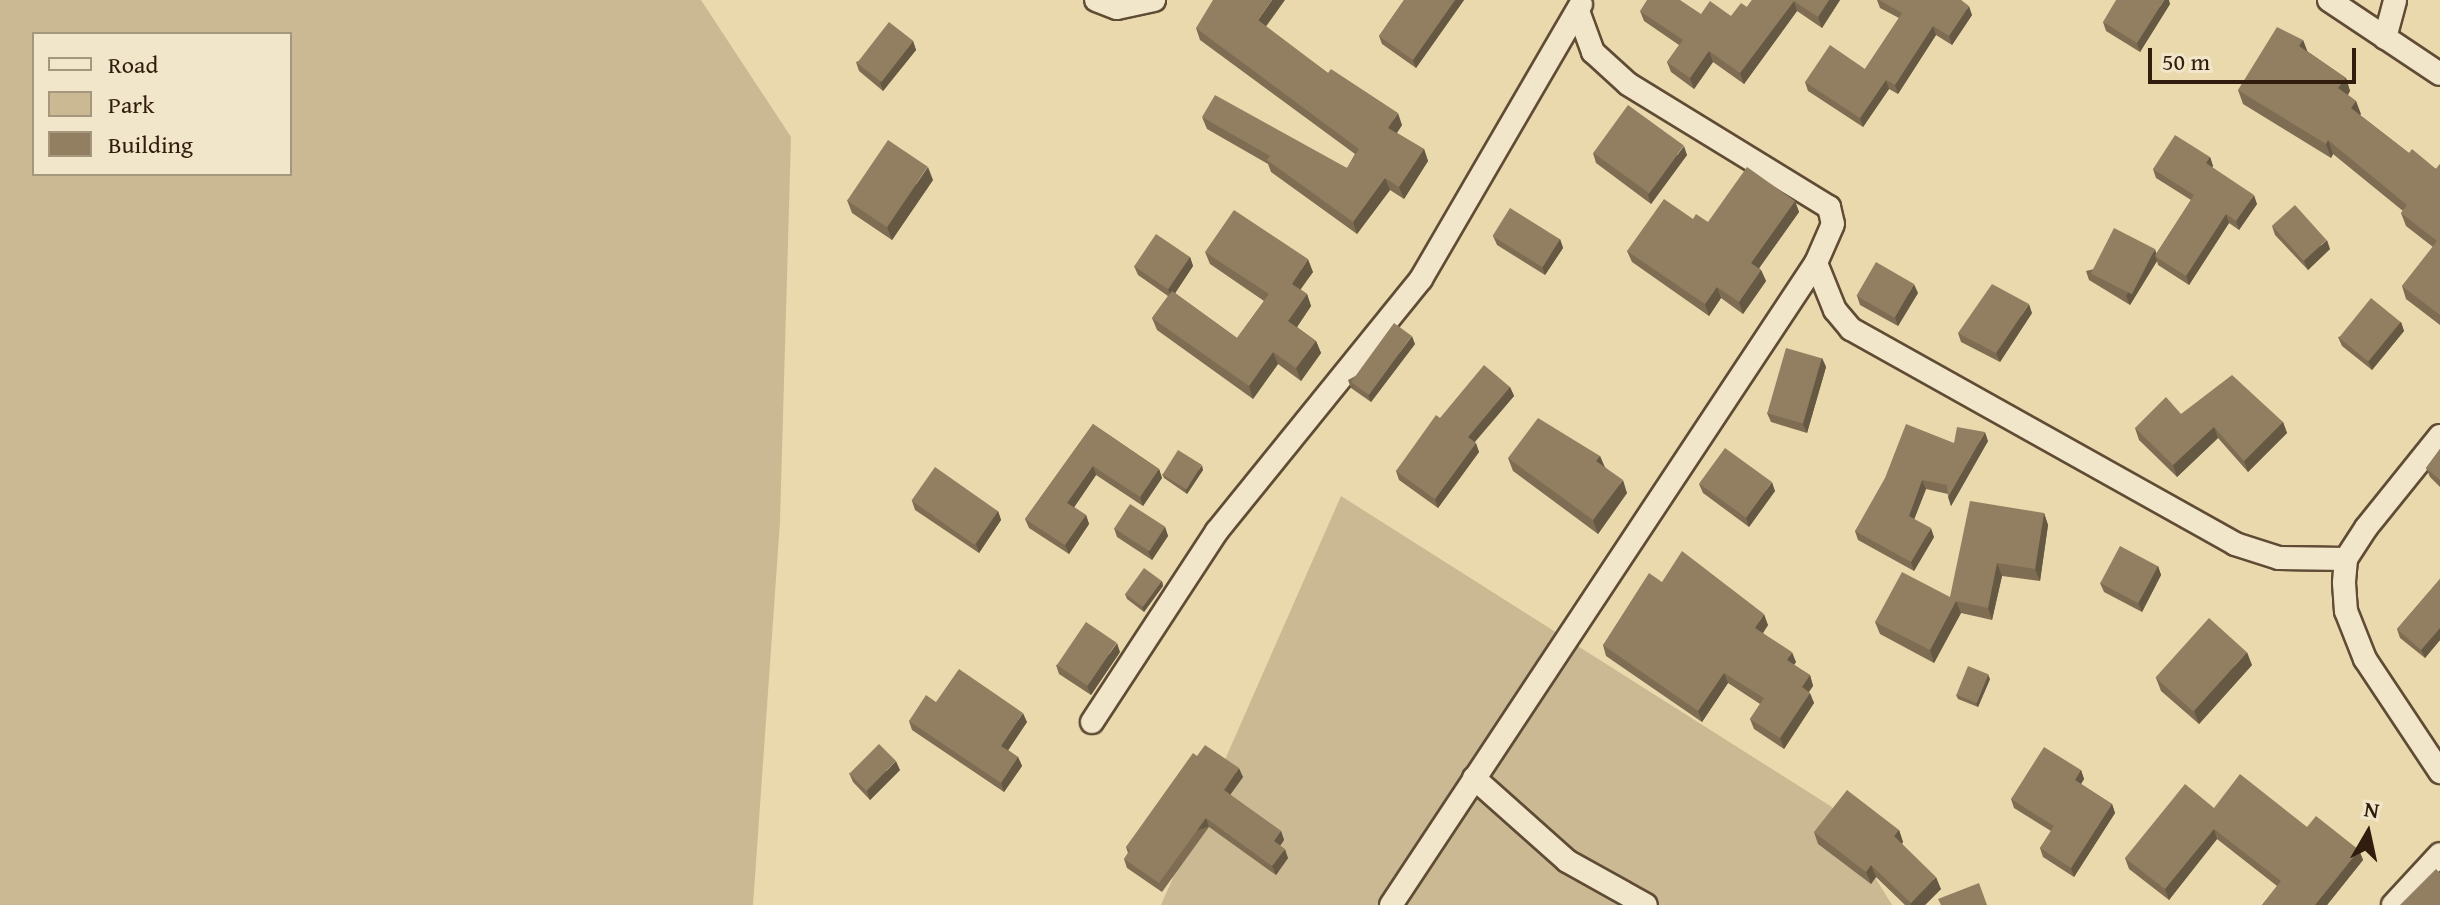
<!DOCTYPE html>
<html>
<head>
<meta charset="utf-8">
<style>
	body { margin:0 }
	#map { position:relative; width:2440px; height:905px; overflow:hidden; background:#ebd9ae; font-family:"Gentium Book Plus",serif }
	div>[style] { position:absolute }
	.green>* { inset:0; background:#cbb993 }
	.roads { filter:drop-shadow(2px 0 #604c35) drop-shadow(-2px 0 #604c35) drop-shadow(0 2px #604c35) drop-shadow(0 -2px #604c35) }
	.street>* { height:22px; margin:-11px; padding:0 11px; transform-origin:11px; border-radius:11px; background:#f2e6ca }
	.wall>* { inset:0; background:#7e6d53 }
	.shaded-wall>* { inset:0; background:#665944; transform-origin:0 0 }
	.building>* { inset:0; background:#927f61; transform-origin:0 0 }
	span { translate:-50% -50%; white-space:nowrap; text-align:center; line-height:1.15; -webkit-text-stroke:7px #f2e6ca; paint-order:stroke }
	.legend { position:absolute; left:32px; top:32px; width:260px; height:144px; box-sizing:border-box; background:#f2e6ca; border:2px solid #a5967e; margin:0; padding:10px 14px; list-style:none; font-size:24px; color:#311d0d }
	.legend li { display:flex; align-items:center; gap:16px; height:40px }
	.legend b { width:40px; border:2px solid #a5967e }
	.north { position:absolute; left:2328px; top:793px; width:80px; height:80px; -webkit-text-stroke:6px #f2e6ca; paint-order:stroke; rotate:9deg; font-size:22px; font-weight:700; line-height:32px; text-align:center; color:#311d0d }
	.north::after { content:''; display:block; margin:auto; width:28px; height:36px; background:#311d0d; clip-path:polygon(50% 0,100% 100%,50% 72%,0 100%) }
	.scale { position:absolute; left:2148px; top:48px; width:208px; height:36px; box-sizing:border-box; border:4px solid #311d0d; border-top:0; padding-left:10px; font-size:24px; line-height:28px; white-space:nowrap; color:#311d0d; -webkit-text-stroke:6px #f2e6ca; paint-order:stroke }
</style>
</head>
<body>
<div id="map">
	<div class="green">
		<div style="clip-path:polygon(evenodd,0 0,701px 0,791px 137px,780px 522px,753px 905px,0 905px,0 0,290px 34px,290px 174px,34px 174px,34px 34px,290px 34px)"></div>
		<div style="clip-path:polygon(1341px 496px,1832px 807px,1892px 905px,1161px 905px)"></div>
	</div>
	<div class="roads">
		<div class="street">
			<div style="left:1096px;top:0;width:22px;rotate:21deg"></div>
			<div style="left:1117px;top:8px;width:38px;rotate:-12deg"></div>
			<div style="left:2329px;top:0;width:133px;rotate:33.7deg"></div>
			<div style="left:1578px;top:11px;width:44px;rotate:69.9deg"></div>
			<div style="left:1593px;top:52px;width:47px;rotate:42.4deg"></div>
			<div style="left:1628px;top:84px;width:236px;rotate:31.5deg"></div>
			<div style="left:1829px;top:207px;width:17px;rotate:77deg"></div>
			<div style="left:1833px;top:224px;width:43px;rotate:113.6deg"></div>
			<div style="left:1816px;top:263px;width:51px;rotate:68deg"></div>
			<div style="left:1835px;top:310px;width:25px;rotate:50deg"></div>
			<div style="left:1851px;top:329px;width:440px;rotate:29.2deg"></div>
			<div style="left:2235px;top:544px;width:46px;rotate:17.7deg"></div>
			<div style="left:2279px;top:558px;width:67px;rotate:0.9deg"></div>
			<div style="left:2385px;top:38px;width:39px;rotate:-75deg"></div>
			<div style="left:2440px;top:436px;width:118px;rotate:128.8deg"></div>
			<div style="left:2366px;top:528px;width:37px;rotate:123deg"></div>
			<div style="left:2346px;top:559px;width:24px;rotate:95deg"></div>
			<div style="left:2344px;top:583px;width:28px;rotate:86deg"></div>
			<div style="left:2346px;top:611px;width:52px;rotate:68.4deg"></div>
			<div style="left:2365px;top:659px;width:136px;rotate:56.4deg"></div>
			<div style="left:1092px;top:722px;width:228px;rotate:-56.8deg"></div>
			<div style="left:1217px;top:531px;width:324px;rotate:-51deg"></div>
			<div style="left:1421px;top:279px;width:318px;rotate:-59.8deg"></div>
			<div style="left:1474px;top:778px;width:125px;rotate:41.7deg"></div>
			<div style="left:1567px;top:861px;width:90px;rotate:29.1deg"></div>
			<div style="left:1391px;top:905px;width:770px;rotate:-56.5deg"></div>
			<div style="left:2393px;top:905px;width:69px;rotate:-47.3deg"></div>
		</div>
	</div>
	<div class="wall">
		<div style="clip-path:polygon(1404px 0,1464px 0,1416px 68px,1382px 44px,1379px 36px)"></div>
		<div style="clip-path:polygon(1752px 0,1840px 0,1822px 28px,1797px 11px,1744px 84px,1713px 62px,1694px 89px,1671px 72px,1667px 62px,1679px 45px,1644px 21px,1640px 11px,1701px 14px,1731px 16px,1747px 7px)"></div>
		<div style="clip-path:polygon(1877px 0,1961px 0,1972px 15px,1952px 45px,1936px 35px,1898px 94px,1889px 89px,1863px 127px,1808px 91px,1805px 82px,1865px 69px,1899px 18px,1880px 8px)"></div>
		<div style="clip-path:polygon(2170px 4px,2140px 52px,2106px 31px,2103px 22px)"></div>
		<div style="clip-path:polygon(1266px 27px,1328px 73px,1402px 125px,1397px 133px,1424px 149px,1428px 161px,1404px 199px,1390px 190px,1357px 234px,1271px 172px,1268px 164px,1207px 129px,1202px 117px,1347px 168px,1355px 154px,1200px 40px,1196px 28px)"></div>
		<div style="clip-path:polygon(2303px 40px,2307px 51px,2346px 78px,2350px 91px,2348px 95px,2356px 101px,2360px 115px,2409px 153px,2436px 169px,2440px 164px,2440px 325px,2406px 299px,2402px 286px,2433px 247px,2406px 226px,2401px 213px,2403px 211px,2333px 154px,2331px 158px,2243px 104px,2238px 90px)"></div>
		<div style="clip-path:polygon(913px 41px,916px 50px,883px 91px,859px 71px,856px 62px)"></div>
		<div style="clip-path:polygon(1593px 153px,1687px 155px,1651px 204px,1596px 163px)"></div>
		<div style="clip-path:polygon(2210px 157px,2213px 166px,2212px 167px,2257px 204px,2239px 230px,2229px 223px,2189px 285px,2158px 265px,2157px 261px,2130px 305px,2089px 280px,2086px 271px,2156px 254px,2191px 200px,2156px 178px,2153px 169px)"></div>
		<div style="clip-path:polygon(933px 180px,892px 240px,852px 213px,847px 200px)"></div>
		<div style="clip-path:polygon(1795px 201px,1799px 212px,1759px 268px,1761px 270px,1766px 281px,1743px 314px,1721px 298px,1709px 316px,1632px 262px,1627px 251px,1693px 219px,1708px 222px)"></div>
		<div style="clip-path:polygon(2272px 226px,2330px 249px,2308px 270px,2275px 235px)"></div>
		<div style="clip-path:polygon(1493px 236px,1560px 239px,1563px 248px,1545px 275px,1497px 245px)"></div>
		<div style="clip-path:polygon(1205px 252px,1313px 272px,1300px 289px,1307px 294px,1311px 306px,1297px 327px,1316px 341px,1321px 353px,1301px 381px,1278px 364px,1253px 399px,1157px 330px,1152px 318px,1168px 296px,1138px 275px,1134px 266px,1190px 257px,1193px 266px,1175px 293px,1237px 338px,1264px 301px,1210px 264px)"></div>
		<div style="clip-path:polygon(1918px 293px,1898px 326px,1860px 305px,1857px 296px)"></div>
		<div style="clip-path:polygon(2032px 313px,2000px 362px,1961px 342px,1958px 333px)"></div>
		<div style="clip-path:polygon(2401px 322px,2404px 331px,2372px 370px,2342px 346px,2338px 337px)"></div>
		<div style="clip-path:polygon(1415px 344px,1371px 402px,1351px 388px,1348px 380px)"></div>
		<div style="clip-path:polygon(1822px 358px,1826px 367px,1807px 433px,1771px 422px,1767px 413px)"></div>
		<div style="clip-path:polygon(1510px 387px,1514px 396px,1475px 442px,1479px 452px,1438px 508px,1399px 480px,1396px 471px,1440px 418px)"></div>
		<div style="clip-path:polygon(2181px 414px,2283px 422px,2287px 433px,2248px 472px,2218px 438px,2177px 477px,2139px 440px,2135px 428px)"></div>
		<div style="clip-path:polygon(1093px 424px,1159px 469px,1162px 478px,1143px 506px,1096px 475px,1074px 507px,1086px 515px,1089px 524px,1069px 554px,1029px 528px,1025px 519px)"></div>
		<div style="clip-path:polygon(1988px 441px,1951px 506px,1948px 494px,1926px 489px,1914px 519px,1934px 537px,1914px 571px,1858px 540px,1855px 531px,1954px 443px)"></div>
		<div style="clip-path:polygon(2440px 449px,2440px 487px,2430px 477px,2426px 468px)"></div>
		<div style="clip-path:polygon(1600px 456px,1605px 467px,1627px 493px,1598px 534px,1513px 471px,1508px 458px)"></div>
		<div style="clip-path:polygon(1203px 470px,1187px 494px,1164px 478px,1162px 474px)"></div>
		<div style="clip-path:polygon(1699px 484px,1775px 491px,1749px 527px,1703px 493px)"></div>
		<div style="clip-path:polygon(912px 501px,998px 511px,1001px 520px,979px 553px,915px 510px)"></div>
		<div style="clip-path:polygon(2044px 513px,2048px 525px,2040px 581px,2002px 576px,1992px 620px,1961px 613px,1934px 663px,1880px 634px,1875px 622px,1950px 597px)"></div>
		<div style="clip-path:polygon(1165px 527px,1168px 536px,1152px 560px,1117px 537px,1114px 528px)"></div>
		<div style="clip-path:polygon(2158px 566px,2161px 575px,2142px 612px,2104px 592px,2100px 583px)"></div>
		<div style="clip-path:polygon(2440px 579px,2440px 640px,2425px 658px,2400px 638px,2397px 629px)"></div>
		<div style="clip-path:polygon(1162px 581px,1163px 586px,1144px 612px,1127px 599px,1125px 594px)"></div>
		<div style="clip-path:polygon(1662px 582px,1768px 625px,1763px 633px,1796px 662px,1794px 665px,1810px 675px,1813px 686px,1809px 692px,1814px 703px,1784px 749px,1754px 729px,1750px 719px,1760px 704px,1728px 683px,1702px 722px,1606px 656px,1603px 645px)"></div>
		<div style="clip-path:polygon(1120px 652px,1091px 695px,1059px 674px,1056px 665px)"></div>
		<div style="clip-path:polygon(2252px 665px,2199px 724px,2161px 691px,2156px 678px)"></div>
		<div style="clip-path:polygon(1990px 679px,1978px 707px,1958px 699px,1956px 695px)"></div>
		<div style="clip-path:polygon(936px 702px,1027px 722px,1008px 750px,1018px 757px,1022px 766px,1004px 792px,912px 730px,909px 721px)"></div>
		<div style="clip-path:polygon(1197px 756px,1243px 777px,1230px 795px,1281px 831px,1284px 840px,1280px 846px,1288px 858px,1276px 875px,1209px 827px,1162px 892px,1127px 868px,1124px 859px,1128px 853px,1126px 847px)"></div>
		<div style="clip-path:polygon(900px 770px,870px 800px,853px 782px,849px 773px)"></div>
		<div style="clip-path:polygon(2081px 770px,2084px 779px,2081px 784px,2112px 804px,2115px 813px,2074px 877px,2043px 857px,2040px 848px,2051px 831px,2014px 808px,2011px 799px)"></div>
		<div style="clip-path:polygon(2214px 808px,2307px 827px,2359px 850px,2363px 860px,2327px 905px,2262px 905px,2277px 886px,2217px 839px,2169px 900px,2129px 869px,2125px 858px)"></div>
		<div style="clip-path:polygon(1899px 830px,1903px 842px,1902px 844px,1941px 889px,1925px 905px,1905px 905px,1876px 877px,1871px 884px,1818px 844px,1814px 832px)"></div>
	</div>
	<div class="shaded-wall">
		<div style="clip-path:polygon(1272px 0,1285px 0,1262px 32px,1258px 20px)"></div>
		<div style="clip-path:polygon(1455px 0,1464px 0,1416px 68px,1413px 60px)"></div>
		<div style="clip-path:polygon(1829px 0,1840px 0,1822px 28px,1818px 17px)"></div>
		<div style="clip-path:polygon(2164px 0,2169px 0,2170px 4px,2140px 52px,2137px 43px)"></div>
		<div style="clip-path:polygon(1794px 1px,1797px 11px,1744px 84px,1740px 73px)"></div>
		<div style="clip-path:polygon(1969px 6px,1972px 15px,1952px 45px,1949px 36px)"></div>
		<div style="clip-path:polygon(1933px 26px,1936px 35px,1898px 94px,1895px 85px)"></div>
		<div style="clip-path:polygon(2303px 40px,2308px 53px,2299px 46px)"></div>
		<div style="clip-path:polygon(913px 41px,916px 50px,883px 91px,880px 82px)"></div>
		<div style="clip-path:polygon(1709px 51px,1713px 62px,1694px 89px,1690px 78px)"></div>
		<div style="clip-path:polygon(2346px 78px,2350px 91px,2343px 101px,2338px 88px)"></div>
		<div style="clip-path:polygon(1886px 80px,1889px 89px,1863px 127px,1860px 118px)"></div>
		<div style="clip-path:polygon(2356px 101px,2361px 114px,2356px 121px,2351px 108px)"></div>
		<div style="clip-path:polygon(1398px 113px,1402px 125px,1392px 140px,1388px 128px)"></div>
		<div style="clip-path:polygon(2328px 140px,2333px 154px,2331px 158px,2326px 144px)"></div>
		<div style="clip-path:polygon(1684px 146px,1687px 155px,1651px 204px,1648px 195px)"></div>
		<div style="clip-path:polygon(1424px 149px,1428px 161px,1404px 199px,1399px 187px)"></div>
		<div style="clip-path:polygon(2210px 157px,2213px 166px,2209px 172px,2206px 163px)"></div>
		<div style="clip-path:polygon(928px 167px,933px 180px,892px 240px,887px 227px)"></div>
		<div style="clip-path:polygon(1385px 178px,1390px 190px,1357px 234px,1353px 222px)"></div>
		<div style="clip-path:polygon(2254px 195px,2257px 204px,2239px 230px,2236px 221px)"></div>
		<div style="clip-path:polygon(1795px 201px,1799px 212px,1755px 274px,1751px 263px)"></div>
		<div style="clip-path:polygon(2226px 214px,2229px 223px,2189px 285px,2186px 276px)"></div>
		<div style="clip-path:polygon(1560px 239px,1563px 248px,1545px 275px,1542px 266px)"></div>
		<div style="clip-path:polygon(2327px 240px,2330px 249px,2308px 270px,2304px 261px)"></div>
		<div style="clip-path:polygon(2155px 249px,2158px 258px,2155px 256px,2157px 261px,2130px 305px,2126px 296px)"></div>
		<div style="clip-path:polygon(1190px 257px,1193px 266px,1172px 298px,1168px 289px)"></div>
		<div style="clip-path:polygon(1308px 259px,1313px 272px,1296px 296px,1292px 284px)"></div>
		<div style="clip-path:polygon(1761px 270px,1766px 281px,1743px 314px,1739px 302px)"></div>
		<div style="clip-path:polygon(1914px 284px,1918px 293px,1898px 326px,1895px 317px)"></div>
		<div style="clip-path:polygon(1717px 287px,1721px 298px,1709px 316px,1705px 304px)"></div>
		<div style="clip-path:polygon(1307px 294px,1311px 306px,1293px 333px,1288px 321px)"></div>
		<div style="clip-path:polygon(2029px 304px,2032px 313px,2000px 362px,1996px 353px)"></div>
		<div style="clip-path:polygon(2401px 322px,2404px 331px,2372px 370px,2368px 361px)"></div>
		<div style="clip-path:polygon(1412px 336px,1415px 344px,1371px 402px,1368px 395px)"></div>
		<div style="clip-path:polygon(1316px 341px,1321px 353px,1301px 381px,1296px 368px)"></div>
		<div style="clip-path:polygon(1273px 352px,1278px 364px,1253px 399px,1249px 386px)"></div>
		<div style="clip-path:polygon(1822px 358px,1826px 367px,1807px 433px,1803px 424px)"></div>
		<div style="clip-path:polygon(1510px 387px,1514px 396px,1471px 446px,1468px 437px)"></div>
		<div style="clip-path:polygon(2283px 422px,2287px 433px,2248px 472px,2244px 461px)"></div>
		<div style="clip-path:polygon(2214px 427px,2218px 438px,2177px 477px,2173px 465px)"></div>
		<div style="clip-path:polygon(1985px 432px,1988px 441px,1951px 506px,1948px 497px)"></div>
		<div style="clip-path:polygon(1476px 443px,1479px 452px,1438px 508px,1435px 499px)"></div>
		<div style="clip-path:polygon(1600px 456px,1605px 469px,1596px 461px)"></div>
		<div style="clip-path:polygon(1202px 465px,1203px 470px,1187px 494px,1185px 489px)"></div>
		<div style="clip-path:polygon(1093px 466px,1096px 475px,1071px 512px,1067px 503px)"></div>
		<div style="clip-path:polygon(1159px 469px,1162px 478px,1143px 506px,1140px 497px)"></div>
		<div style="clip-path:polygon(1623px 480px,1627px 493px,1598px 534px,1593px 520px)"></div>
		<div style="clip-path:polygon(1922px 480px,1926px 489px,1912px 525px,1909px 516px)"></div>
		<div style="clip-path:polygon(1772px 482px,1775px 491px,1749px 527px,1746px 518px)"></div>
		<div style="clip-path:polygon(998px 511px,1001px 520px,979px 553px,976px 544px)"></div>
		<div style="clip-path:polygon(2044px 513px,2048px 525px,2040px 581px,2035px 569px)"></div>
		<div style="clip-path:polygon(1086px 515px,1089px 524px,1069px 554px,1065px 545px)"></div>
		<div style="clip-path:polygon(1165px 527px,1168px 536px,1152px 560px,1148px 551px)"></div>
		<div style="clip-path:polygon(1931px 528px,1934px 537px,1914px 571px,1911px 562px)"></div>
		<div style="clip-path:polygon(1997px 563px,2002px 576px,1992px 620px,1988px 608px)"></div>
		<div style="clip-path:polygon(2158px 566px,2161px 575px,2142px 612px,2138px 603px)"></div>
		<div style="clip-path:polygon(1162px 581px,1163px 586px,1144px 612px,1142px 607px)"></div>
		<div style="clip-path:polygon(1956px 601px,1961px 613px,1934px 663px,1930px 650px)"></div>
		<div style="clip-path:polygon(1764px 614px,1768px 625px,1759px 639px,1755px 628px)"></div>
		<div style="clip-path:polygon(2440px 628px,2440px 640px,2425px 658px,2421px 650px)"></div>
		<div style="clip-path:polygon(1117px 643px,1120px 652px,1091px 695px,1087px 686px)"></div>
		<div style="clip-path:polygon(1792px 652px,1796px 662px,1790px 670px,1787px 660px)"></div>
		<div style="clip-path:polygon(2247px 652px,2252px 665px,2199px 724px,2194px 711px)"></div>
		<div style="clip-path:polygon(1724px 673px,1728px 683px,1702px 722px,1698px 711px)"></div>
		<div style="clip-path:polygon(1988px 674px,1990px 679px,1978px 707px,1976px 703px)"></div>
		<div style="clip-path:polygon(1810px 675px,1813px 686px,1805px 697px,1802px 687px)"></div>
		<div style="clip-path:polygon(1810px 693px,1814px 703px,1784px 749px,1780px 738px)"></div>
		<div style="clip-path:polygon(1023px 713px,1027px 722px,1005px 755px,1001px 746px)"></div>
		<div style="clip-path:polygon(1018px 757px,1022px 766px,1004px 792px,1001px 783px)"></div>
		<div style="clip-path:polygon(896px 761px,900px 770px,870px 800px,867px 791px)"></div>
		<div style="clip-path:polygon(1239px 768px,1243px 777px,1227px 799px,1224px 790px)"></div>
		<div style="clip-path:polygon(2081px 770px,2084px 779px,2078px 789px,2075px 780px)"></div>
		<div style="clip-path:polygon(2112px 804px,2115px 813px,2074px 877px,2071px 868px)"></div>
		<div style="left:1206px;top:818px;width:9px;height:80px;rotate:72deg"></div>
		<div style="clip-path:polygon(2214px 829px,2217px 839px,2169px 900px,2165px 889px)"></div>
		<div style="clip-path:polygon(1899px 830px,1903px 842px,1898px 848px,1894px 836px)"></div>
		<div style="clip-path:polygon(1281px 831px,1284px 840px,1277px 850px,1274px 841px)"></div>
		<div style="clip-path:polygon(1285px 849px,1288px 858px,1276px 875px,1272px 866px)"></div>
		<div style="clip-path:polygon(2359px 850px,2363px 860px,2327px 905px,2315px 905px)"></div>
		<div style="clip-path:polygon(1871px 865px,1876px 877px,1871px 884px,1866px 872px)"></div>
		<div style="clip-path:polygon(1936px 877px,1941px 889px,1925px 905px,1911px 905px,1911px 903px)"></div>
	</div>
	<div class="building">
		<div style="clip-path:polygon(1213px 0,1272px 0,1258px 20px,1328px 73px,1331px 69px,1398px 113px,1388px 128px,1424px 149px,1399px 187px,1385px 178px,1353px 222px,1267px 160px,1270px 156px,1202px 117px,1215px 95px,1347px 168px,1359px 149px,1196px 28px)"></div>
		<div style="clip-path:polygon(1404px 0,1455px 0,1413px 60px,1379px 36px)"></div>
		<div style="clip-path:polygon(1647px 0,1680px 0,1701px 14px,1710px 1px,1731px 16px,1741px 3px,1747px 7px,1752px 0,1829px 0,1818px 17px,1794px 1px,1740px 73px,1709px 51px,1690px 78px,1667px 62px,1683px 40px,1640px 11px)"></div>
		<div style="clip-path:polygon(1879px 0,1961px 0,1969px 6px,1949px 36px,1933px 26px,1895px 85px,1886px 80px,1860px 118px,1805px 82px,1830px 45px,1865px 69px,1902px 13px)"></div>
		<div style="clip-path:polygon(2116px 0,2164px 0,2137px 43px,2103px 22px)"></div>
		<div style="left:889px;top:22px;width:31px;height:52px;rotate:38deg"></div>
		<div style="clip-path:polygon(2277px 27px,2303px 40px,2299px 46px,2346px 78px,2338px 88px,2356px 101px,2351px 108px,2409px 153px,2412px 149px,2436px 169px,2440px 164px,2440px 315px,2402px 286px,2437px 241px,2401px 213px,2407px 205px,2328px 140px,2326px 144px,2238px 90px)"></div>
		<div style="left:1628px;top:105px;width:69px;height:59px;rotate:36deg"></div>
		<div style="clip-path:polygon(2175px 135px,2210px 157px,2206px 163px,2254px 195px,2236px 221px,2226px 214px,2186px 276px,2155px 256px,2194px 195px,2153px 169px)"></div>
		<div style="left:888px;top:140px;width:48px;height:73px;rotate:34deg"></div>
		<div style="clip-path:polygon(1747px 167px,1795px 201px,1751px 263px,1761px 270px,1739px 302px,1717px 287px,1705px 304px,1627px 251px,1664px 199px,1693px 219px,1696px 214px,1708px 222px)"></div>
		<div style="left:2295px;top:205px;width:47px;height:31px;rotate:48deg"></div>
		<div style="left:1510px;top:208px;width:59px;height:33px;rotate:32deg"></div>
		<div style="clip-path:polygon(1234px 210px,1308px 259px,1292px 284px,1307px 294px,1288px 321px,1316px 341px,1296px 368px,1273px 352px,1249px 386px,1152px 318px,1172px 291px,1237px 338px,1269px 294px,1205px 252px)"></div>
		<div style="left:2114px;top:228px;width:46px;height:51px;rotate:27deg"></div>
		<div style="left:1156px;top:234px;width:41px;height:39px;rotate:34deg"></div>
		<div style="left:1876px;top:262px;width:44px;height:39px;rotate:30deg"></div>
		<div style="clip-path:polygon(1992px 284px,2029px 304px,1996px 353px,1958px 333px)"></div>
		<div style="left:2371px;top:298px;width:38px;height:51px;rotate:39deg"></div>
		<div style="left:1394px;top:323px;width:22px;height:73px;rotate:36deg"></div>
		<div style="left:1786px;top:348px;width:37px;height:68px;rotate:16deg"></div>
		<div style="clip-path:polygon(1484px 365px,1510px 387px,1468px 437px,1476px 443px,1435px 499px,1396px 471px,1436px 415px,1440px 418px)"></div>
		<div style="clip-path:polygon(2232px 375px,2283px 422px,2244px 461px,2214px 427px,2173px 465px,2135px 428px,2166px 397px,2181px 414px)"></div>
		<div style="clip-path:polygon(1538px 418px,1600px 456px,1596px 461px,1623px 480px,1593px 520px,1508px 458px)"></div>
		<div style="clip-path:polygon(1093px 424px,1159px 469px,1140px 497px,1093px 466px,1067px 503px,1086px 515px,1065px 545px,1025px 519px)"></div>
		<div style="clip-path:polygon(1906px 424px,1954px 443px,1957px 427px,1985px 432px,1948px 497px,1947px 485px,1922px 480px,1909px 516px,1931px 528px,1911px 562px,1855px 531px,1885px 478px)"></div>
		<div style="left:1725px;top:448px;width:58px;height:44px;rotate:36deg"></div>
		<div style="clip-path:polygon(2440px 449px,2440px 480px,2426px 468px)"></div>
		<div style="left:1178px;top:450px;width:28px;height:29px;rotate:32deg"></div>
		<div style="left:935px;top:467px;width:77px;height:41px;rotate:35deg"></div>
		<div style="clip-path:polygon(1970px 501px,2044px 513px,2035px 569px,1997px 563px,1988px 608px,1956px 601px,1930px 650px,1875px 622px,1902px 572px,1950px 597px)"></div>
		<div style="left:1130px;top:504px;width:42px;height:29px;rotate:33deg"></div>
		<div style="left:2120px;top:546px;width:43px;height:42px;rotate:28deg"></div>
		<div style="clip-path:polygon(1682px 551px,1764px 614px,1755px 628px,1792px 652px,1787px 660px,1810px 675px,1802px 687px,1810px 693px,1780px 738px,1750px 719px,1764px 698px,1724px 673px,1698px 711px,1603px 645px,1649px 573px,1662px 582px)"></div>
		<div style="left:1144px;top:568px;width:22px;height:32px;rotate:36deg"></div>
		<div style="clip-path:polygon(2440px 579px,2440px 628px,2421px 650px,2397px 629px)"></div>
		<div style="left:2209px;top:618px;width:51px;height:80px;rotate:42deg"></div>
		<div style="left:1086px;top:622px;width:37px;height:52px;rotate:34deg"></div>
		<div style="left:1968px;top:666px;width:22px;height:31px;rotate:22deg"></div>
		<div style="clip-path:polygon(959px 669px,1023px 713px,1001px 746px,1018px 757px,1001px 783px,909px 721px,926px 695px,936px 702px)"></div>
		<div style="left:879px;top:744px;width:24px;height:42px;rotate:45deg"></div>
		<div style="clip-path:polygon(1205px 745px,1239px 768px,1224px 790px,1281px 831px,1274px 841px,1285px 849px,1272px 866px,1206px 818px,1159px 883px,1124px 859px,1130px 850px,1126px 847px,1193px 753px,1197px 756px)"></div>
		<div style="clip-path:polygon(2044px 747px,2081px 770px,2075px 780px,2112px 804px,2071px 868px,2040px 848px,2054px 826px,2011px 799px)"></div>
		<div style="clip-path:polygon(2240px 774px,2307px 827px,2316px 816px,2359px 850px,2315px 905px,2262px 905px,2281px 881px,2214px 829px,2165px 889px,2125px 858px,2185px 784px,2214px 808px)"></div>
		<div style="clip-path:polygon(1847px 790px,1899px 830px,1894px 836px,1936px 877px,1911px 903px,1871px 865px,1866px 872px,1814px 832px)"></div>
		<div style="clip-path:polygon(2436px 869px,2440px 873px,2440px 905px,2400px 905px)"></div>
		<div style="clip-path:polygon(1979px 883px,1987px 905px,1941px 905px,1938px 899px)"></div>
	</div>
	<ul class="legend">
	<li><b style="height:10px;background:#f2e6ca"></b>Road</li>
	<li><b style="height:22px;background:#cbb993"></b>Park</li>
	<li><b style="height:22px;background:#927f61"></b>Building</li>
	</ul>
	<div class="north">N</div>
	<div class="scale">50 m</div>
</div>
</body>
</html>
